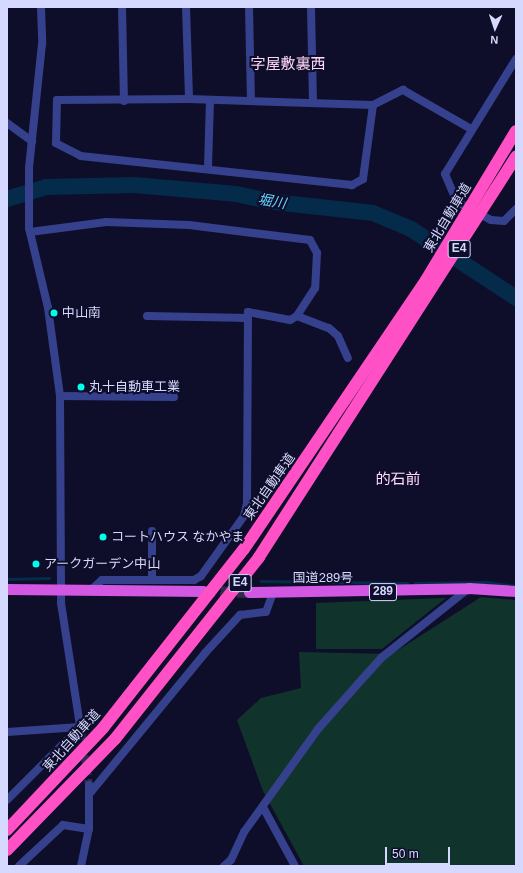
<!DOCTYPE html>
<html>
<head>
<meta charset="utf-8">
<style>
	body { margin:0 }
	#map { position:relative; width:523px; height:873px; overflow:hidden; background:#0e0e2a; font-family:Arial,"Noto Sans JP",sans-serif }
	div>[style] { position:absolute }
	.green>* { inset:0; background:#10342c }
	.stream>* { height:2.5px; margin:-1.25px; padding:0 1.25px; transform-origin:1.25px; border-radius:1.25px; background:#052b4b }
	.river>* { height:16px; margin:-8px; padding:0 8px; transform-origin:8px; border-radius:8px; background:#052b4b }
	.tertiary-tunnel>* { height:8px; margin-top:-4px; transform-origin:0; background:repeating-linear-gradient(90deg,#2c2c4a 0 8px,transparent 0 12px) }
	.trunk-tunnel>* { height:11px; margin-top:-5.5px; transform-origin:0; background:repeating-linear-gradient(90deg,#2c2c4a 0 11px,transparent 0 16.5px) }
	.minor>* { height:8px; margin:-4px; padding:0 4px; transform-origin:4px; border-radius:4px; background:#35418d }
	.tertiary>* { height:8px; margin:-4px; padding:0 4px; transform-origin:4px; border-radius:4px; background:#35418d }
	.trunk>* { height:11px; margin:-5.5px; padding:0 5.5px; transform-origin:5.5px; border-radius:5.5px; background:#d257e2 }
	.motorway>* { height:12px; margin:-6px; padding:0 6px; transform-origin:6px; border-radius:6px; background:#ff51c5 }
	.dots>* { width:11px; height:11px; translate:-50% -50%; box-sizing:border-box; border:2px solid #0e0e2a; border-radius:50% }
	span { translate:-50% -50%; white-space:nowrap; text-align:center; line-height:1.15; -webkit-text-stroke:4px #0e0e2a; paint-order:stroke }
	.shield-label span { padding:1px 3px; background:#0e0e2a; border:1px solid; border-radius:3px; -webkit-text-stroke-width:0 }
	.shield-label { font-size:12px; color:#d6d9ff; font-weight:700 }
	.street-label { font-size:13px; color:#d6d9ff }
	.poi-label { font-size:13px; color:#d6d9ff }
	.left { translate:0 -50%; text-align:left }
	.water-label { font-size:14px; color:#64d4ff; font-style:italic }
	.quarter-label { font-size:15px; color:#ffd8f8 }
	.frame { position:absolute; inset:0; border:8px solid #d6d9ff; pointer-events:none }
	.north { position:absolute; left:475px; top:8px; width:40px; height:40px; -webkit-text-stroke:3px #0e0e2a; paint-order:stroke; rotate:183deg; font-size:11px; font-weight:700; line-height:16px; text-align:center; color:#d6d9ff }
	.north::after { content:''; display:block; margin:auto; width:14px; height:18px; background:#d6d9ff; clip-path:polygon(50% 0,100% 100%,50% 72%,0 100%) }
	.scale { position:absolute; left:385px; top:847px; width:65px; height:18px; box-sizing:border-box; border:2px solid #d6d9ff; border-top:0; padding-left:5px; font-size:12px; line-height:14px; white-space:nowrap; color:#d6d9ff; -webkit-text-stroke:3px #0e0e2a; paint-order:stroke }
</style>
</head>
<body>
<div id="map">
	<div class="green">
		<div style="clip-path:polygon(481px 597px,516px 600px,516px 866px,304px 866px,263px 791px,237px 720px,261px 698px,301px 688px,299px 652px,392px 654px)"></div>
		<div style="clip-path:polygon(446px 598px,382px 649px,316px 649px,316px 603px)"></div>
	</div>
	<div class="stream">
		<div style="left:7px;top:579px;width:42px;rotate:-1.4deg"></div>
		<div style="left:261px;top:581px;width:146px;rotate:0.8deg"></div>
		<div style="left:415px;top:583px;width:72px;rotate:-0.8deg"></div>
		<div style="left:487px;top:582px;width:29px;rotate:8deg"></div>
	</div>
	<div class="river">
		<div style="left:7px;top:199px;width:41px;rotate:-17.1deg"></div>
		<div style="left:46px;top:187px;width:88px;rotate:-1.3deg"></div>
		<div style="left:134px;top:185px;width:102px;rotate:5deg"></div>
		<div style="left:236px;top:194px;width:39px;rotate:12deg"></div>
		<div style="left:274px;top:202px;width:100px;rotate:6.3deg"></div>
		<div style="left:373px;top:213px;width:41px;rotate:22.8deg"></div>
		<div style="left:411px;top:229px;width:126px;rotate:33.3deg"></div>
	</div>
	<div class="tertiary-tunnel">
		<div style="left:81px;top:732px;width:54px;rotate:81.4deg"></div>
	</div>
	<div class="trunk-tunnel">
		<div style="left:204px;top:591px;width:45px;rotate:1.3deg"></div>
	</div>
	<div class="minor">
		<div style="left:122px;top:7px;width:94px;rotate:88.8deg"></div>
		<div style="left:186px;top:7px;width:92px;rotate:88.1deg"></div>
		<div style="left:249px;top:7px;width:94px;rotate:88.8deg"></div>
		<div style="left:311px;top:7px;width:96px;rotate:88.8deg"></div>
		<div style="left:516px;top:59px;width:135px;rotate:121.7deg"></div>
		<div style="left:445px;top:174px;width:30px;rotate:67deg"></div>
		<div style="left:457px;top:202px;width:38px;rotate:28deg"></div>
		<div style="left:491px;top:220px;width:13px;rotate:4deg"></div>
		<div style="left:504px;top:221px;width:17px;rotate:-45deg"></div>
		<div style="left:373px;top:105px;width:75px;rotate:97.7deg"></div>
		<div style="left:363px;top:179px;width:13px;rotate:151deg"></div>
		<div style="left:352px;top:185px;width:273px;rotate:-173.9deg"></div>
		<div style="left:81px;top:156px;width:28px;rotate:-153deg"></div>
		<div style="left:56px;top:143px;width:43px;rotate:-88.7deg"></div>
		<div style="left:57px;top:100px;width:132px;rotate:-0.4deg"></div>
		<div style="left:189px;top:99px;width:184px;rotate:1.9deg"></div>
		<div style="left:373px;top:105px;width:34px;rotate:-27deg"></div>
		<div style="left:403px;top:90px;width:78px;rotate:29.8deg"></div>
		<div style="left:208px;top:167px;width:67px;rotate:-88.3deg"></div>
		<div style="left:30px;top:232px;width:77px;rotate:-7.5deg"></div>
		<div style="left:106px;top:222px;width:83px;rotate:2.1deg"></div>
		<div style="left:189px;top:225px;width:122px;rotate:7.1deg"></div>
		<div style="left:310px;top:240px;width:15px;rotate:62deg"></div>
		<div style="left:317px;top:253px;width:35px;rotate:93deg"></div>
		<div style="left:315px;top:288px;width:33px;rotate:123deg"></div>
		<div style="left:297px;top:316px;width:8px;rotate:150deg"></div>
		<div style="left:290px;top:320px;width:43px;rotate:-169.2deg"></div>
		<div style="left:248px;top:312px;width:191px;rotate:90.3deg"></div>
		<div style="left:247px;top:503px;width:13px;rotate:103deg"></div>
		<div style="left:244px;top:516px;width:74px;rotate:125.6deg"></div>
		<div style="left:201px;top:576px;width:8px;rotate:150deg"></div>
		<div style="left:194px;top:580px;width:92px;rotate:180deg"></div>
		<div style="left:102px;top:580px;width:13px;rotate:138deg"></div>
		<div style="left:147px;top:316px;width:101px;rotate:1.1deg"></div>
		<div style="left:297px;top:316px;width:34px;rotate:21deg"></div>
		<div style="left:329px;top:328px;width:12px;rotate:42deg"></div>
		<div style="left:338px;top:336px;width:24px;rotate:66deg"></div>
		<div style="left:60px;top:396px;width:114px;rotate:0.5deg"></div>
		<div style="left:152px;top:580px;width:49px;rotate:-90deg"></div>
		<div style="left:7px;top:732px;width:73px;rotate:-3.9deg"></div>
		<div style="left:91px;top:792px;width:180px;rotate:-50.6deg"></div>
		<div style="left:205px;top:653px;width:52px;rotate:-47.4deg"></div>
		<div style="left:240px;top:615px;width:26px;rotate:-7deg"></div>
		<div style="left:266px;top:612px;width:20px;rotate:-70deg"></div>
		<div style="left:7px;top:800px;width:103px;rotate:-45deg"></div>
		<div style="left:264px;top:809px;width:65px;rotate:61.5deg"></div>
		<div style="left:19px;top:866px;width:60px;rotate:-43deg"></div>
		<div style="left:63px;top:825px;width:26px;rotate:9deg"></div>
		<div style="left:224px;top:866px;width:9px;rotate:-41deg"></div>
		<div style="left:231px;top:860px;width:31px;rotate:-65deg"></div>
		<div style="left:244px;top:832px;width:127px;rotate:-54.3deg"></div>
		<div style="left:318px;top:729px;width:57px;rotate:-48.5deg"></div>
		<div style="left:356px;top:686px;width:38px;rotate:-48deg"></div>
		<div style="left:381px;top:658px;width:112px;rotate:-38.5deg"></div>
	</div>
	<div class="tertiary">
		<div style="left:41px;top:7px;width:37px;rotate:88deg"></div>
		<div style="left:42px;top:44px;width:125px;rotate:96deg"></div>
		<div style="left:29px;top:168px;width:60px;rotate:90deg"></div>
		<div style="left:29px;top:228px;width:82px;rotate:76.6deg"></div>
		<div style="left:48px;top:308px;width:89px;rotate:82.2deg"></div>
		<div style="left:60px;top:396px;width:207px;rotate:89.7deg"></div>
		<div style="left:61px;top:603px;width:131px;rotate:81.2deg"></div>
		<div style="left:7px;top:123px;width:31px;rotate:36deg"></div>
		<div style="left:81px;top:866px;width:38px;rotate:-78deg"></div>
		<div style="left:89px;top:829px;width:44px;rotate:-90deg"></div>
	</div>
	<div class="trunk">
		<div style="left:7px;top:589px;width:196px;rotate:0.6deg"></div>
		<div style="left:249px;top:592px;width:220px;rotate:-1deg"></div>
		<div style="left:469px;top:588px;width:47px;rotate:3.7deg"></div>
	</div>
	<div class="motorway">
		<div style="left:7px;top:830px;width:140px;rotate:-46.7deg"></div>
		<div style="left:103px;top:728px;width:228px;rotate:-51.8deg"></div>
		<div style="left:244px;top:549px;width:325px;rotate:-55.9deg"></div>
		<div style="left:426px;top:280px;width:174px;rotate:-58.9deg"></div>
		<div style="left:7px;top:850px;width:155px;rotate:-45.8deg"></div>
		<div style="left:115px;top:739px;width:232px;rotate:-51.6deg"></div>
		<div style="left:259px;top:557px;width:476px;rotate:-57.3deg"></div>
	</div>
	<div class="dots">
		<div style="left:54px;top:313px;background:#02ffea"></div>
		<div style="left:81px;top:387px;background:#02ffea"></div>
		<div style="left:103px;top:537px;background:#02ffea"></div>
		<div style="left:36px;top:564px;background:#02ffea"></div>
	</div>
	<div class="shield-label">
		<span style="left:459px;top:249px">E4</span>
		<span style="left:240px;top:583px">E4</span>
		<span style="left:383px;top:592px">289</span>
	</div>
	<div class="street-label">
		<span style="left:448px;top:218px;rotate:-59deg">東北自動車道</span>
		<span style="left:270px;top:487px;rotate:-55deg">東北自動車道</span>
		<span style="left:323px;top:578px">国道289号</span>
		<span style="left:72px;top:741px;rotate:-48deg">東北自動車道</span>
	</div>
	<div class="poi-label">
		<span class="left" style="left:62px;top:313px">中山南</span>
		<span class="left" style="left:89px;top:387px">丸十自動車工業</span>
		<span class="left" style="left:111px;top:537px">コートハウス なかやま</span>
		<span class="left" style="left:44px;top:564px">アークガーデン中山</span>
	</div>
	<div class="water-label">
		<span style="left:272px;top:201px;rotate:10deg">堀川</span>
	</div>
	<div class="quarter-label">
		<span style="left:288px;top:64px">字屋敷裏西</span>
		<span style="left:398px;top:479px">的石前</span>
	</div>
	<div class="frame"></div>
	<div class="north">N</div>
	<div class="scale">50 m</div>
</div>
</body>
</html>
